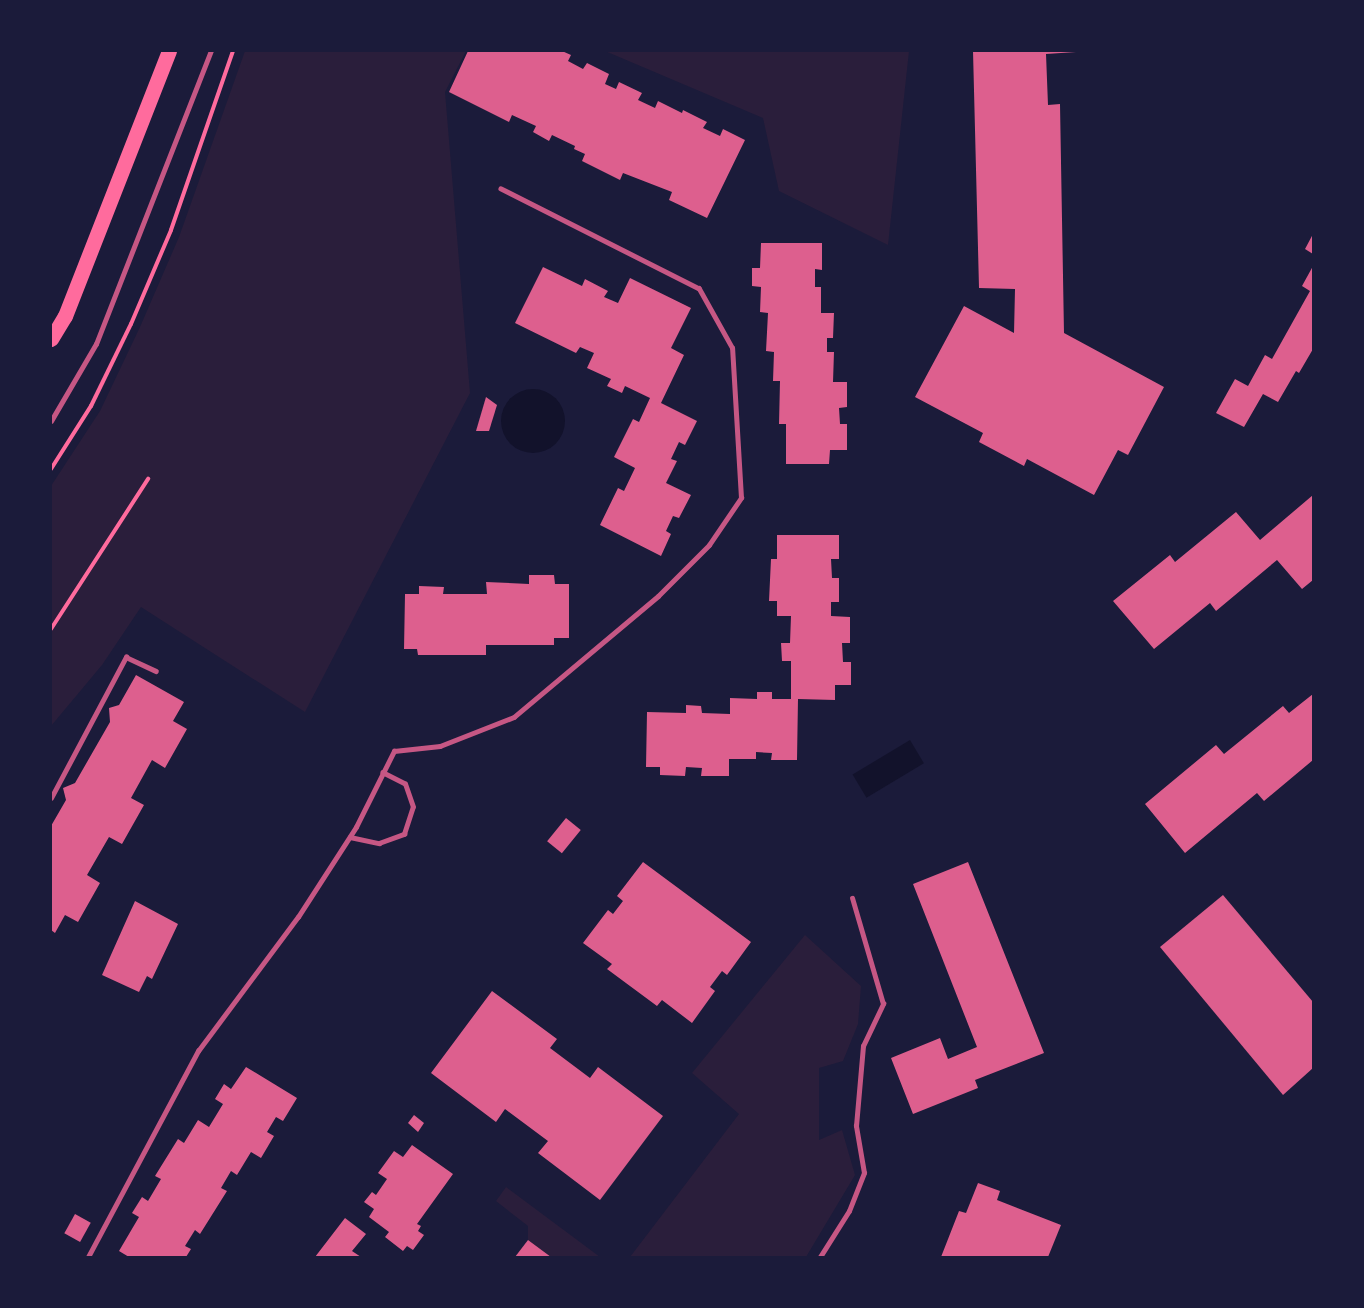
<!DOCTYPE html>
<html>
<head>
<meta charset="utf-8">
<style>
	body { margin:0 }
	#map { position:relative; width:1364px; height:1308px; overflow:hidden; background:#1b1b3a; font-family:"Space Grotesk",sans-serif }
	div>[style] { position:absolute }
	.green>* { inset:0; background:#2a1e3b }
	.water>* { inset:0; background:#12122b; transform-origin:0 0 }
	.round { border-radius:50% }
	.building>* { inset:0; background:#dd5f8e; transform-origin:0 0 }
	.path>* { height:4px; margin:-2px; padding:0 2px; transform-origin:2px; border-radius:2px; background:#ff6b9d }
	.service>* { height:4.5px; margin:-2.25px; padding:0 2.25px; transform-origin:2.25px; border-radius:2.25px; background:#c65784 }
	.primary>* { height:15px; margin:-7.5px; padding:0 7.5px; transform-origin:7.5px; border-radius:7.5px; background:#ff6b9d }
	span { translate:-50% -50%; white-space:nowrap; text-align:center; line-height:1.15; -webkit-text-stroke:6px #1b1b3a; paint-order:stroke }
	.frame { position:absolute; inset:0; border:52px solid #1b1b3a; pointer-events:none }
</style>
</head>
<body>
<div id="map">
	<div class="green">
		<div style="clip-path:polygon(245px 51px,466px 51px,445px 92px,470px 393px,305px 712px,141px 607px,102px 665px,51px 726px,51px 486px,100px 411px,140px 327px,179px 237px)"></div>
		<div style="clip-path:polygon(605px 51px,909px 51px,888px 245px,779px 191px,763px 118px)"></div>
		<div style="clip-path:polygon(805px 935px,861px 986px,858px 1024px,843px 1061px,819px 1068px,819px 1140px,842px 1130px,855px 1175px,806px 1257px,630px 1257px,739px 1114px,692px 1073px)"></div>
		<div style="clip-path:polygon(506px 1187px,600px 1257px,551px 1257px,528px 1240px,528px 1226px,496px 1201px)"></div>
	</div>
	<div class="water">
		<div class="round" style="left:501px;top:389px;width:64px;height:64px"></div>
		<div style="left:910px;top:740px;width:27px;height:67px;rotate:59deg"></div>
	</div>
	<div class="building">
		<div style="clip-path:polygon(468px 51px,562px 51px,571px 55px,568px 61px,583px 69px,587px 63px,609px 74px,605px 84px,616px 89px,619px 82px,642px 93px,638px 100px,655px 108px,658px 101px,682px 113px,683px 110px,707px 122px,703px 128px,720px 136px,723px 129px,745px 140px,707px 218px,669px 200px,672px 192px,623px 173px,620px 180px,582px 161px,585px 154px,574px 149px,575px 146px,552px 135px,549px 141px,533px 132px,536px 126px,512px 115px,509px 122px,449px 92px)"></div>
		<div style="clip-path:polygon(973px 51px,1091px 51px,1046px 54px,1048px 105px,1060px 104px,1064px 333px,1164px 387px,1128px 455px,1118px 450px,1094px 495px,1027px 459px,1024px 466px,979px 442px,983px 433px,915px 397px,964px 306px,1014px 333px,1015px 289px,979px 288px)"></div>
		<div style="clip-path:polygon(1313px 234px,1313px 254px,1305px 249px)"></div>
		<div style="clip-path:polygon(761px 243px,822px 243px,822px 270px,815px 269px,815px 287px,821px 287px,821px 313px,834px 313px,833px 338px,827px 338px,827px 352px,834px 352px,833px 382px,847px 382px,847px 407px,839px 408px,840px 424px,847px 424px,847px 450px,830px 450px,829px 464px,786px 464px,786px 424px,779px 424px,780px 381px,773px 381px,774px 352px,766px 351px,768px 313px,760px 312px,761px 287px,752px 286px,752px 268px,760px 268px)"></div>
		<div style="clip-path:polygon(1313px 266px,1313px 349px,1299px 373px,1296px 371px,1278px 402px,1263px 394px,1244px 427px,1216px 413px,1235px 379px,1248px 386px,1265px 355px,1272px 359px,1310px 291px,1302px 286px)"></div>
		<div style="clip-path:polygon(543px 267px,582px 286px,585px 279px,608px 291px,604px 297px,618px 303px,630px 278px,691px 308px,671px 348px,684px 355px,661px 403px,697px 421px,685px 445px,679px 442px,671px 459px,677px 461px,666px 483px,691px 495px,679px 518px,673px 516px,666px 531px,671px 534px,661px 556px,600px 525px,618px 488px,624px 491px,635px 468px,614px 457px,633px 419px,639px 422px,650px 398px,625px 386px,622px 393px,607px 386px,611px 379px,587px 368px,594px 353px,580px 347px,576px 353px,515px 323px)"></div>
		<div style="clip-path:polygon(486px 397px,497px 405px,489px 431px,476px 431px)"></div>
		<div style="clip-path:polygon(1313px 495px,1313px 580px,1302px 589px,1277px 560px,1216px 611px,1210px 603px,1154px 649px,1113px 601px,1170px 555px,1175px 562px,1236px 512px,1260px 540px)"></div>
		<div style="clip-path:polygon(777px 535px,839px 535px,839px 559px,831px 559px,832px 578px,839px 578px,839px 602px,831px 602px,831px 616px,850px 617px,850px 643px,842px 643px,843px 662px,851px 662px,851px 685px,835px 685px,835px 700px,798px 699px,797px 760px,771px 760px,772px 753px,756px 752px,756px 759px,729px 759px,729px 776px,701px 776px,702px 768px,686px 767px,685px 776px,660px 775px,660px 767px,646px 767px,647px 712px,686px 713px,686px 705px,701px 706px,702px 713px,730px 714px,730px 698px,757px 699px,757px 692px,772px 692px,772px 699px,791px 699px,791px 661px,782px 661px,781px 643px,790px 643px,791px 616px,777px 616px,777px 601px,769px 601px,771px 559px,777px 559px)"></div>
		<div style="clip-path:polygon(529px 575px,554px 575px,555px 584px,569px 584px,569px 638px,554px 638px,554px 645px,486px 645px,486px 655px,418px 655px,417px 649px,404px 649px,405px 594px,419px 594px,419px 586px,444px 587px,443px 594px,487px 594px,486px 582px,529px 584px)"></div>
		<div style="clip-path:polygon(136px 675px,184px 702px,173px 721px,187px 729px,165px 768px,152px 760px,131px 798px,144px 805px,122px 844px,109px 837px,87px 875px,100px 883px,78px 922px,65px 915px,55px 933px,51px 930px,51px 826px,66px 800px,63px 788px,75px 783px,110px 722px,109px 708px,119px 705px)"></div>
		<div style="clip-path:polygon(1313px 694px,1313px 760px,1264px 801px,1257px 793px,1185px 853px,1145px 804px,1216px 745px,1224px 754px,1283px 706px,1289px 713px)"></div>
		<div style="left:566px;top:818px;width:19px;height:30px;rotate:39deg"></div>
		<div style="clip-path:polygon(643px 862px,751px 942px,727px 975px,722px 971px,710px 987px,715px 991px,692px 1023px,662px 1000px,657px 1006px,607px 969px,612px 964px,583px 943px,608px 910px,613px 914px,623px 901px,617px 896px)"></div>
		<div style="clip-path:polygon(968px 862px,1044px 1053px,975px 1080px,978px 1088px,913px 1114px,891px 1058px,940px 1038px,948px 1059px,977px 1047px,913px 884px)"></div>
		<div style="clip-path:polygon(1223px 895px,1313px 1002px,1313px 1068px,1283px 1095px,1160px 947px)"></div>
		<div style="clip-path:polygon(135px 901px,178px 924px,152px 979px,147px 976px,139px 992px,102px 975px)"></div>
		<div style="clip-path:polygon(492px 991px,557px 1039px,550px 1048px,590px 1078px,598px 1067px,663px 1116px,600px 1200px,538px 1153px,548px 1141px,505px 1109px,496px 1122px,431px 1073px)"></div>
		<div style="clip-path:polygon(246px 1067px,297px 1098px,283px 1121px,276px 1117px,267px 1132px,274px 1136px,261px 1158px,251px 1152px,237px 1175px,231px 1171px,221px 1188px,227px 1191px,200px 1234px,195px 1230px,185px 1246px,191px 1249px,186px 1257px,129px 1257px,119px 1251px,139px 1217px,132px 1213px,142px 1197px,148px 1201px,161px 1179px,155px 1176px,178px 1139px,184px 1143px,198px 1120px,209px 1127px,223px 1104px,215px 1099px,224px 1084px,231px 1089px)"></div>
		<div style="clip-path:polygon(414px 1115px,424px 1123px,418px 1132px,408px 1123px)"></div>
		<div style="clip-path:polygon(412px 1145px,453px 1174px,417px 1224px,421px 1226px,418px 1231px,424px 1235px,413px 1250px,407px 1246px,403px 1251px,385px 1237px,389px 1232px,369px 1217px,374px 1209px,364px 1202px,372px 1192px,376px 1195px,387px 1179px,378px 1173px,394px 1151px,403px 1157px)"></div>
		<div style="clip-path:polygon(978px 1183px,1000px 1191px,997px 1200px,1061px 1225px,1048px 1257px,941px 1257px,959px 1211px,966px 1213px)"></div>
		<div style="left:75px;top:1214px;width:18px;height:22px;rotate:29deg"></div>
		<div style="clip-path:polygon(345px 1218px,366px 1234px,352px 1251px,361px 1257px,315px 1257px)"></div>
		<div style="clip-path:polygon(528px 1240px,551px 1257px,515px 1257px)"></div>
	</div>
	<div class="path">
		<div style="left:51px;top:469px;width:75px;rotate:-57.6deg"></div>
		<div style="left:91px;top:406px;width:91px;rotate:-64deg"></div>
		<div style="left:131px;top:324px;width:102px;rotate:-66.9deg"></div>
		<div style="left:171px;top:230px;width:189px;rotate:-70.9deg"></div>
		<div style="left:51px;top:629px;width:179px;rotate:-57.1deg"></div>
	</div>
	<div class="service">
		<div style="left:51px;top:421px;width:89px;rotate:-59.7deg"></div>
		<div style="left:96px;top:344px;width:315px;rotate:-68.6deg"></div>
		<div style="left:51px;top:798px;width:160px;rotate:-62deg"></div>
		<div style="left:126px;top:657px;width:33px;rotate:25deg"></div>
		<div style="left:350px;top:837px;width:30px;rotate:12deg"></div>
		<div style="left:379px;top:843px;width:27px;rotate:-20deg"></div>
		<div style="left:404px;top:834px;width:28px;rotate:-72deg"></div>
		<div style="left:413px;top:807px;width:24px;rotate:-109deg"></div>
		<div style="left:405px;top:784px;width:25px;rotate:-153deg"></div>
		<div style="left:88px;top:1257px;width:234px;rotate:-61.9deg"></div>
		<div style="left:198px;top:1051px;width:167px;rotate:-53.3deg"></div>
		<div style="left:298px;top:917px;width:107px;rotate:-57.2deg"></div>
		<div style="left:356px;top:827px;width:85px;rotate:-63.4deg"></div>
		<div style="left:394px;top:751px;width:46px;rotate:-6.2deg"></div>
		<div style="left:440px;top:746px;width:79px;rotate:-21.4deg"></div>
		<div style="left:514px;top:717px;width:188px;rotate:-40deg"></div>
		<div style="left:658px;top:596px;width:72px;rotate:-45deg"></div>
		<div style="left:709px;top:545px;width:57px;rotate:-55.8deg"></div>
		<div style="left:741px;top:498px;width:150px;rotate:-93.4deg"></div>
		<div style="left:732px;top:348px;width:68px;rotate:-119.2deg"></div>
		<div style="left:699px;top:289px;width:222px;rotate:-153.2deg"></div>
		<div style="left:820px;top:1257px;width:54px;rotate:-57.8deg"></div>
		<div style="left:849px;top:1211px;width:41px;rotate:-68.5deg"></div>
		<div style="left:864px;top:1173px;width:48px;rotate:-99.7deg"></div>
		<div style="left:856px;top:1126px;width:80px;rotate:-85deg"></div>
		<div style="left:863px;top:1046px;width:47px;rotate:-64.5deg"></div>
		<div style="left:883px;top:1004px;width:110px;rotate:-106.3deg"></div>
	</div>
	<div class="primary">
		<div style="left:51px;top:339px;width:27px;rotate:-59deg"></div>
		<div style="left:65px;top:316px;width:285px;rotate:-68.6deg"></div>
	</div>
	<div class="frame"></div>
</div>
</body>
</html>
